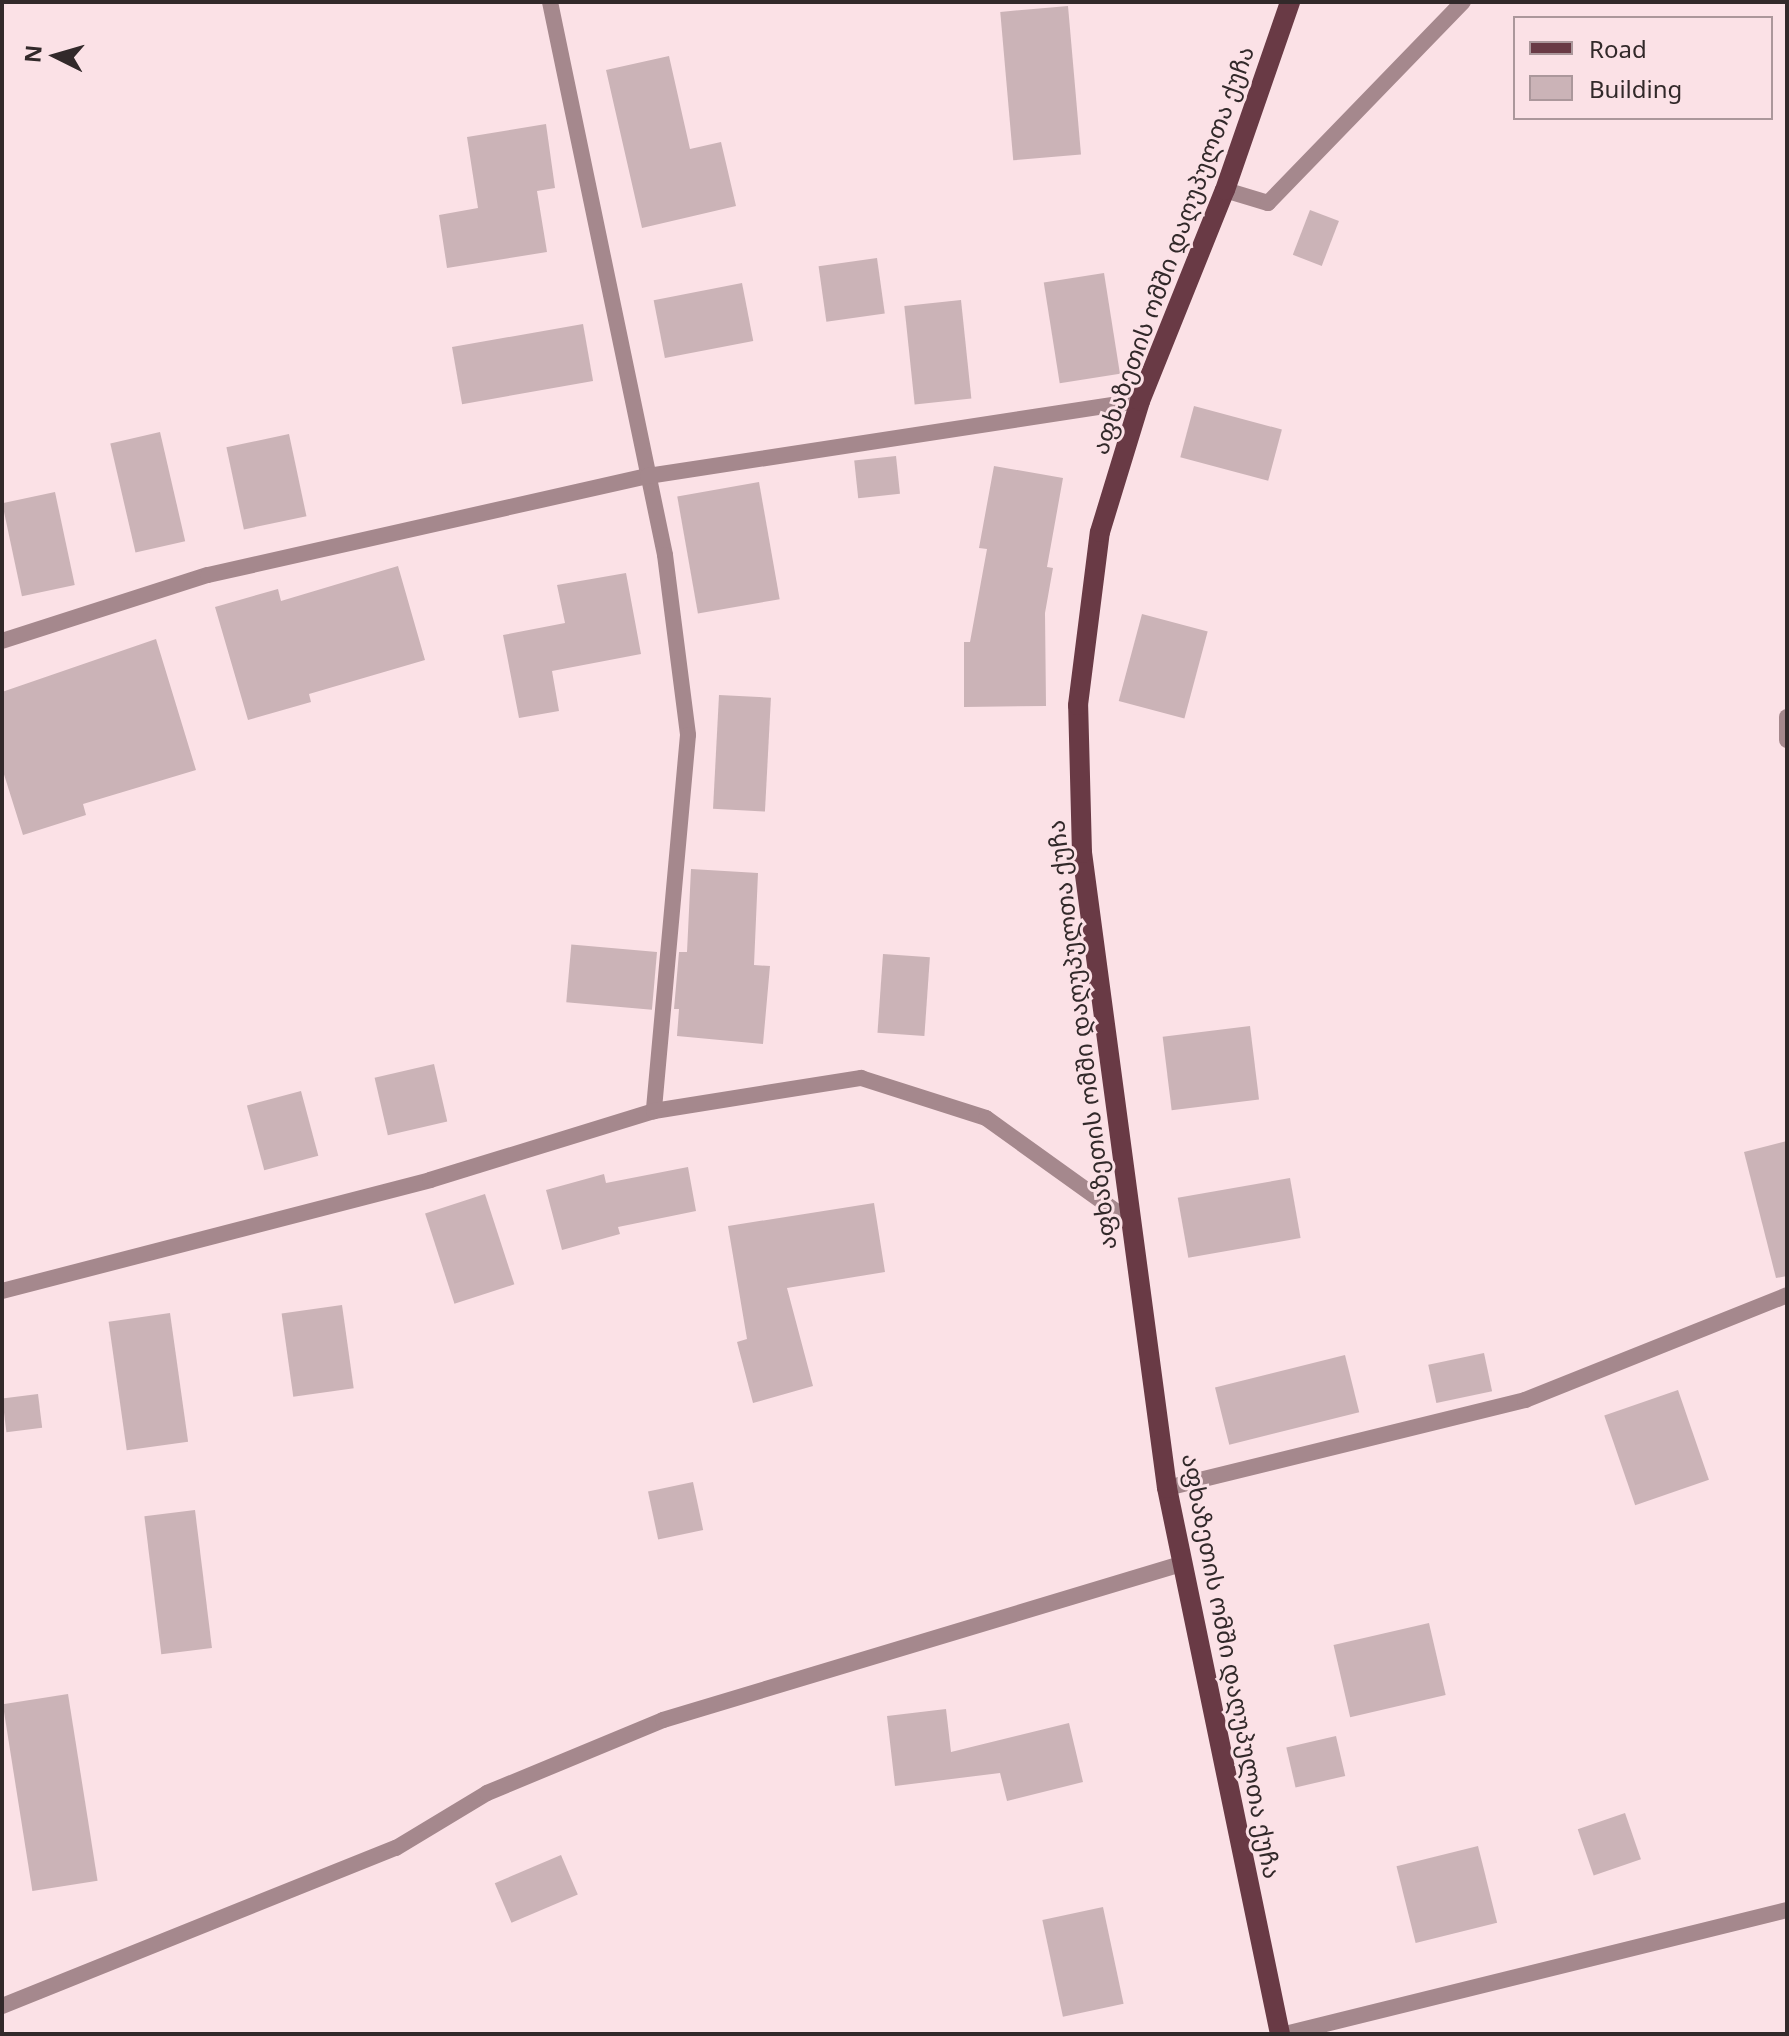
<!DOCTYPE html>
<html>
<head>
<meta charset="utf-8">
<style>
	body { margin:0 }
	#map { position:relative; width:1789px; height:2036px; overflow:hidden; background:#fbe1e6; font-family:"Noto Sans","Noto Sans Georgian",sans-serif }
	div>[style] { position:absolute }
	.building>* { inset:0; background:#cbb3b7; transform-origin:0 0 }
	.service>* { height:16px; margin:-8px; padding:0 8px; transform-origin:8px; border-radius:8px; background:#a5888d }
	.minor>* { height:16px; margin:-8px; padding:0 8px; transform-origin:8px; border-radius:8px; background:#a5888d }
	.primary>* { height:20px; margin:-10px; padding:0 10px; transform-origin:10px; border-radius:10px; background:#693a45 }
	span { translate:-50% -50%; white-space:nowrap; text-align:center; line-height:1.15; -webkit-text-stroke:6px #fbe1e6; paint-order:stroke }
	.street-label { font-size:24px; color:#32292a }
	.frame { position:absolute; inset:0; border:4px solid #32292a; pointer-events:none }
	.legend { position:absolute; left:1513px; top:16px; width:260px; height:104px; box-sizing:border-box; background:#fbe1e6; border:2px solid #ab979b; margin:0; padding:10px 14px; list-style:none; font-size:24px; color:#32292a }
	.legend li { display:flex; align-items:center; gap:16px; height:40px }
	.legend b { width:40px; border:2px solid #ab979b }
	.north { position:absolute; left:16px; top:16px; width:80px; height:80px; -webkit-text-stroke:6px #fbe1e6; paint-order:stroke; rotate:275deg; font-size:22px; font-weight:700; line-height:32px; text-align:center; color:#32292a }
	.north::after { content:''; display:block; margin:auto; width:28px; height:36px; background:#32292a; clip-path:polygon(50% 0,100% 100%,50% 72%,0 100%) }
</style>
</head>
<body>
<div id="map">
	<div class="building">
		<div style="left:1068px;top:6px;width:149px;height:68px;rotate:85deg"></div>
		<div style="clip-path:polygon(669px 56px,690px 149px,721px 142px,736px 206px,642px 228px,606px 70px)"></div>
		<div style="clip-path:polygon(546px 124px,555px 188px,537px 191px,547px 252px,447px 268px,439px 215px,478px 208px,467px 137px)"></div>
		<div style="left:1310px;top:210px;width:31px;height:48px;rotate:21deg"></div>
		<div style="left:877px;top:258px;width:56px;height:59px;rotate:82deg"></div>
		<div style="left:1104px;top:273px;width:102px;height:61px;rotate:81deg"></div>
		<div style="left:742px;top:283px;width:59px;height:90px;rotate:79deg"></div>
		<div style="left:961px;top:300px;width:99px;height:57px;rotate:84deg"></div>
		<div style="left:583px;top:324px;width:58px;height:133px;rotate:80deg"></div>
		<div style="left:1194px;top:406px;width:91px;height:53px;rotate:15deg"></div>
		<div style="left:160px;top:432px;width:112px;height:51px;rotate:77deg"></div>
		<div style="left:289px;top:434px;width:84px;height:64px;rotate:78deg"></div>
		<div style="left:896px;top:456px;width:38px;height:42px;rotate:84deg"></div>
		<div style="clip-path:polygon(994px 466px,1063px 478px,1047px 567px,1053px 568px,1045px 613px,1046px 706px,964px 707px,964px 642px,970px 642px,987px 549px,979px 548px)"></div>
		<div style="left:759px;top:482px;width:119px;height:83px;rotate:80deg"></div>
		<div style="left:55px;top:492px;width:95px;height:54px;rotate:78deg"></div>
		<div style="clip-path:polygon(398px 566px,425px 660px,309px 694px,311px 702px,248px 720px,215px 607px,278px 589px,281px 601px)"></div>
		<div style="clip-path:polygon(626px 573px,641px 654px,552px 671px,559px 711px,519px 718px,503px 635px,565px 623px,557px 585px)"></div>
		<div style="left:1142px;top:614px;width:68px;height:90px;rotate:15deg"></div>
		<div style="clip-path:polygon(156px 639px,196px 770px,83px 804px,86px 815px,23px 835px,2px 768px,2px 692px)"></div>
		<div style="left:719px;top:695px;width:52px;height:114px;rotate:3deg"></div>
		<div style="clip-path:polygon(691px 869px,758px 873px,754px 965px,770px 966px,763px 1044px,677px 1036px,679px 1009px,674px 1009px,679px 952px,687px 952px)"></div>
		<div style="left:657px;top:952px;width:58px;height:86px;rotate:95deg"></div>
		<div style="left:883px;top:954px;width:47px;height:79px;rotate:4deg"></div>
		<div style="left:1250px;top:1026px;width:74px;height:88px;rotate:83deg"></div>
		<div style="left:434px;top:1064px;width:59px;height:61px;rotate:77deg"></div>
		<div style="left:301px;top:1091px;width:67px;height:56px;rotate:75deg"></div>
		<div style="clip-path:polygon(1787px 1141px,1787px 1276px,1776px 1278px,1744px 1152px)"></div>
		<div style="clip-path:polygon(688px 1167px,696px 1211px,618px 1227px,620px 1234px,562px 1250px,546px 1190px,604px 1174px,606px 1183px)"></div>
		<div style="left:1290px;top:1178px;width:61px;height:114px;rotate:80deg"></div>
		<div style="left:485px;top:1194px;width:95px;height:63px;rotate:72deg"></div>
		<div style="clip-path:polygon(874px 1203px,885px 1272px,787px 1288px,813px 1386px,753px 1403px,737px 1342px,747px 1339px,728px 1226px)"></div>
		<div style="left:342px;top:1305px;width:84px;height:61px;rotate:82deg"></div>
		<div style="left:170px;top:1313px;width:130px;height:62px;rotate:82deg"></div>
		<div style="left:1484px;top:1353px;width:39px;height:57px;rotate:78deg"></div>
		<div style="left:1345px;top:1355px;width:59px;height:134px;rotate:76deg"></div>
		<div style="left:1678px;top:1390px;width:95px;height:78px;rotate:71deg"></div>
		<div style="left:38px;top:1394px;width:34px;height:36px;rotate:83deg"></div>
		<div style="left:693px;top:1482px;width:49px;height:46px;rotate:78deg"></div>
		<div style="left:195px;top:1510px;width:139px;height:51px;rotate:83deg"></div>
		<div style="left:1429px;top:1623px;width:74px;height:98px;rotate:77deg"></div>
		<div style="left:68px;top:1694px;width:189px;height:66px;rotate:81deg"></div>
		<div style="clip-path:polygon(946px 1709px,951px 1752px,1069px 1723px,1083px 1782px,1007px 1801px,1000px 1773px,895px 1786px,887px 1716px)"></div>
		<div style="left:1336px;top:1736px;width:41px;height:51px;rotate:77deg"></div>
		<div style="left:1625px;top:1813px;width:49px;height:50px;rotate:71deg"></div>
		<div style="left:1478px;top:1846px;width:79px;height:84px;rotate:76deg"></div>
		<div style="left:561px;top:1855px;width:43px;height:72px;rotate:67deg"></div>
		<div style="left:1103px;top:1907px;width:99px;height:62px;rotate:78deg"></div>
	</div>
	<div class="service">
		<div style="left:1787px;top:717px;width:23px;rotate:90deg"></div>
	</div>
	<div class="minor">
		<div style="left:550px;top:2px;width:565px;rotate:78.25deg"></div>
		<div style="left:665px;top:555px;width:181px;rotate:82.7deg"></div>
		<div style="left:688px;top:735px;width:378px;rotate:95.2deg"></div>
		<div style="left:1225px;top:190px;width:45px;rotate:16.8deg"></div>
		<div style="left:1268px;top:203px;width:280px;rotate:-45.9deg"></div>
		<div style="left:2px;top:641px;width:216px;rotate:-17.8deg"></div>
		<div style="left:208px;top:575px;width:451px;rotate:-12.7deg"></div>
		<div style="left:648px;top:476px;width:498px;rotate:-8.7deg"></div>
		<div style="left:2px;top:1291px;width:442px;rotate:-14.5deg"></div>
		<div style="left:430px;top:1180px;width:234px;rotate:-17.1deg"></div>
		<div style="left:654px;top:1111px;width:210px;rotate:-9.1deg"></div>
		<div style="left:861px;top:1078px;width:131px;rotate:17.7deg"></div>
		<div style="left:986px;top:1118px;width:175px;rotate:35.7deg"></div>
		<div style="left:1167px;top:1488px;width:369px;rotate:-13.8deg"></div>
		<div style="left:1525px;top:1400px;width:282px;rotate:-21.8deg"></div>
		<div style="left:2px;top:2006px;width:424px;rotate:-21.9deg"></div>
		<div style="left:396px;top:1848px;width:106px;rotate:-31.1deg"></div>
		<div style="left:487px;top:1793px;width:191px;rotate:-22.5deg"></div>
		<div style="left:663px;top:1720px;width:541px;rotate:-16.76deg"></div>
		<div style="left:1285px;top:2034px;width:517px;rotate:-13.87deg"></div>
	</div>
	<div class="primary">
		<div style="left:1280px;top:2034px;width:558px;rotate:-101.69deg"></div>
		<div style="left:1167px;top:1488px;width:641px;rotate:-97.62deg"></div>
		<div style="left:1082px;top:853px;width:148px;rotate:-91.5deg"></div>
		<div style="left:1078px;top:705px;width:174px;rotate:-82.8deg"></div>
		<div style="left:1100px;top:532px;width:137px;rotate:-73deg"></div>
		<div style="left:1140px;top:401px;width:227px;rotate:-68.1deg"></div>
		<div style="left:1225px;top:190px;width:199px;rotate:-70.9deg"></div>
	</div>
	<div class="street-label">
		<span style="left:1172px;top:250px;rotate:-70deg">აფხაზეთის ომში დაღუპულთა ქუჩა</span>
		<span style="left:1081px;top:1035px;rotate:-97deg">აფხაზეთის ომში დაღუპულთა ქუჩა</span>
		<span style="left:1232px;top:1666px;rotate:79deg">აფხაზეთის ომში დაღუპულთა ქუჩა</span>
	</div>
	<div class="frame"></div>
	<ul class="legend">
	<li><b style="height:10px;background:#693a45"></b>Road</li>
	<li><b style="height:22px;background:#cbb3b7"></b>Building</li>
	</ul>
	<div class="north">N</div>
</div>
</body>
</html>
